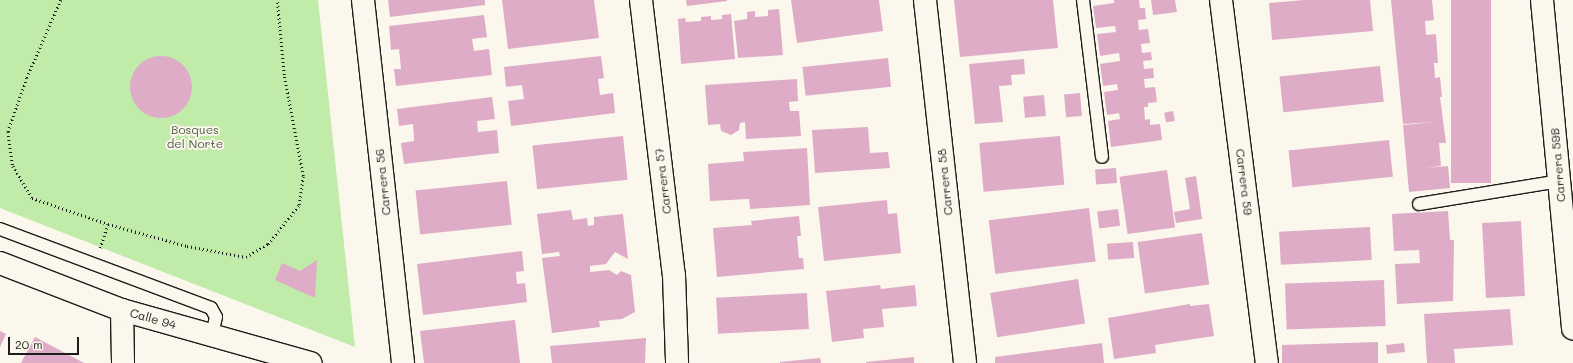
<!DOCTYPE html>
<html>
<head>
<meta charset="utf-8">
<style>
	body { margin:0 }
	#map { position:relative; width:1573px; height:363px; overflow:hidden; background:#fbf7ec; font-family:Mali,sans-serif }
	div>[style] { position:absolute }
	.green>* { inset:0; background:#c0eba8 }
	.building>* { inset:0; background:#dfacc8; transform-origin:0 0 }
	.round { border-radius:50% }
	.path>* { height:2.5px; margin-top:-1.25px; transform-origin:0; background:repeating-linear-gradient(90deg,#1c1c1c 0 1px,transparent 0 4px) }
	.roads { filter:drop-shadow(1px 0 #1c1c1c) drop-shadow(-1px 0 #1c1c1c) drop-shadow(0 1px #1c1c1c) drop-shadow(0 -1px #1c1c1c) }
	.lane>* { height:12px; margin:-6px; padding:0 6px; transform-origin:6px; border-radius:6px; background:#fbf7ec }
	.street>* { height:22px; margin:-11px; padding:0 11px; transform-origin:11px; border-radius:11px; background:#fbf7ec }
	.secondary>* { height:22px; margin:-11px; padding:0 11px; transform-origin:11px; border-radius:11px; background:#fbf7ec }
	span { translate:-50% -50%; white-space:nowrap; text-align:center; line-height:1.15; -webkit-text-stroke:4px #fbf7ec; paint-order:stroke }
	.park-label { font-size:12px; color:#4d5a46 }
	.street-label { font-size:12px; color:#1c1c1c }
	.scale { position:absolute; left:8px; top:337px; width:71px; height:18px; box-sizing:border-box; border:2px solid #1c1c1c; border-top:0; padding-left:5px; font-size:12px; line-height:14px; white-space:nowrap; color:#1c1c1c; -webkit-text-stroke:3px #fbf7ec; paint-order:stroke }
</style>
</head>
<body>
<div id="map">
	<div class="green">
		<div style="clip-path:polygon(0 0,318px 0,355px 347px,0 208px)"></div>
	</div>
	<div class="building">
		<div style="clip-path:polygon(388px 0,485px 0,485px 5px,390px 17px)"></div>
		<div style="clip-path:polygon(502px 0,594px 0,599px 38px,508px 49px)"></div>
		<div style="clip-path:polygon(686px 0,727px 0,727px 1px,687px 6px)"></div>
		<div style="clip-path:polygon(791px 0,879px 0,883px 31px,797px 43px)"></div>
		<div style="clip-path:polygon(954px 0,1053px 0,1058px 48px,960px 57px)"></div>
		<div style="clip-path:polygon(1114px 0,1139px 0,1140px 8px,1145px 8px,1146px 19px,1138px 20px,1139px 30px,1148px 29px,1150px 43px,1141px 44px,1142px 53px,1151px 52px,1152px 60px,1143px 61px,1144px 69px,1153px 68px,1154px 78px,1144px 79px,1145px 88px,1155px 87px,1157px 102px,1148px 103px,1148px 107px,1144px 107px,1145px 120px,1150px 119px,1150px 125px,1160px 124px,1162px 140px,1111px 147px,1108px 121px,1120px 119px,1119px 113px,1107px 115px,1104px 92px,1118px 90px,1117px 84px,1103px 86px,1100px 64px,1120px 61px,1119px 53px,1100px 56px,1097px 34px,1116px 32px,1115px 26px,1096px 28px,1093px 6px,1114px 3px)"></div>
		<div style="clip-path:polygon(1151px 0,1175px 0,1177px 12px,1153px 15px)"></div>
		<div style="clip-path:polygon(1304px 0,1370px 0,1373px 31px,1272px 40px,1269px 3px)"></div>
		<div style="clip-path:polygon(1391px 0,1432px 0,1434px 20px,1425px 21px,1426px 35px,1436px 34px,1438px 63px,1434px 63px,1435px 78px,1440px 77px,1442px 97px,1440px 97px,1446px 143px,1439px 143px,1441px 166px,1426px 168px,1448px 166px,1450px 188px,1409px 192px,1403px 125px,1437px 122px,1403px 124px)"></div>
		<div style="left:1451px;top:0;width:40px;height:183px"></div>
		<div style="clip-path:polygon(779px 9px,783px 55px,738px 58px,734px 21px,747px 19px,747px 12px,755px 11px,755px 17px,768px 16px,768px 10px)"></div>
		<div style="clip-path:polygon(731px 14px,735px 59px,681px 64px,678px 19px,685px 18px,686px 22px,701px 21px,701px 17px,711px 16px,711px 20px,722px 19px,722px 15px)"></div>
		<div style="clip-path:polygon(484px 15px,487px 37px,472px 39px,474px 51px,489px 49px,492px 75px,396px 86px,394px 69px,401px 69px,399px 49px,391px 50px,389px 26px)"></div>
		<div class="round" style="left:130px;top:56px;width:62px;height:62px"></div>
		<div style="clip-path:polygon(601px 56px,604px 78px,598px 79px,600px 95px,613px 93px,615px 113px,511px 126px,508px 101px,524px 99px,522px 85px,506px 87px,504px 67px)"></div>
		<div style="left:888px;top:58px;width:29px;height:86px;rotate:84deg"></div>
		<div style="clip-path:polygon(1024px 59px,1025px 74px,1011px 75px,1012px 85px,999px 86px,1003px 122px,975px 124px,969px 64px)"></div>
		<div style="left:1380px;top:66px;width:36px;height:101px;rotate:84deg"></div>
		<div style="clip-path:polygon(797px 79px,798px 101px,789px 102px,790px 111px,799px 111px,801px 136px,746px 139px,745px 122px,740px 123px,739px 130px,731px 135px,721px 131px,720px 124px,708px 125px,705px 85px)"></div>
		<div style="left:1080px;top:93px;width:23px;height:16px;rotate:85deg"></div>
		<div style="left:1044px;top:95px;width:21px;height:21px;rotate:85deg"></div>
		<div style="clip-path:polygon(492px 97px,495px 119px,477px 121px,478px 132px,497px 130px,499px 153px,404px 164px,401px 143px,414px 141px,413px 124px,399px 126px,397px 109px)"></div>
		<div style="left:1173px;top:111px;width:10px;height:9px;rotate:79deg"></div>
		<div style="clip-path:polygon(868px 127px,870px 153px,888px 152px,890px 168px,815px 173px,812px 130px)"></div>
		<div style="left:623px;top:136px;width:44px;height:91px;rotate:84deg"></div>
		<div style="left:1060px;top:136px;width:49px;height:81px;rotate:85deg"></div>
		<div style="left:1389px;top:140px;width:37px;height:101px;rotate:84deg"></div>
		<div style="clip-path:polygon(807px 148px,810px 205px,750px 209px,749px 199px,710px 201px,708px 164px,744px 161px,743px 152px)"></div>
		<div style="left:1116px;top:168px;width:15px;height:21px;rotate:86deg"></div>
		<div style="left:1167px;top:170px;width:58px;height:48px;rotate:82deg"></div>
		<div style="clip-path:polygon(1196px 176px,1202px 219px,1176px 223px,1174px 212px,1190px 209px,1185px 178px)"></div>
		<div style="left:507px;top:181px;width:44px;height:92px;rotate:84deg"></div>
		<div style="clip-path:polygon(887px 200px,888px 214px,897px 213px,901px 253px,824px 261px,818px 207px)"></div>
		<div style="left:1089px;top:208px;width:54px;height:101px;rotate:83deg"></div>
		<div style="left:1118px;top:209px;width:17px;height:21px;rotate:83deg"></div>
		<div style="clip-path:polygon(571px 210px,573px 220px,587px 218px,588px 226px,594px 225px,594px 217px,623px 214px,628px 259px,615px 252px,606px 264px,590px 266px,590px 272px,609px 270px,617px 275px,621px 271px,631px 275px,635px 312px,622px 319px,599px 321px,600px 327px,552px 333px,542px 258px,560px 256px,559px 252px,542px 254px,537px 214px)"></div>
		<div style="clip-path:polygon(1448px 211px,1450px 240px,1454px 240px,1453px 301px,1397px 304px,1395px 264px,1420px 263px,1419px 250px,1394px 251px,1392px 214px)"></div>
		<div style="clip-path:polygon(799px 216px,801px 236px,797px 236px,799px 258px,803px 258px,804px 269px,717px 277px,713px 228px,752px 225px,751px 221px)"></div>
		<div style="left:1521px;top:221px;width:75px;height:39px;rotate:87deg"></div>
		<div style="left:1370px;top:227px;width:33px;height:91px;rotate:87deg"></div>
		<div style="left:1202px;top:233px;width:52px;height:65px;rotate:82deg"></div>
		<div style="left:1133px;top:242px;width:16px;height:26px;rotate:86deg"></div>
		<div style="clip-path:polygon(522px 251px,524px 271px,516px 272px,517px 284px,525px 283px,527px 302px,423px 315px,417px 264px)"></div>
		<div style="clip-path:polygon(317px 260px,315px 298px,275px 280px,282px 263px,300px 271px)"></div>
		<div style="left:1078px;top:279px;width:45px;height:89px;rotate:81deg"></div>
		<div style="left:1384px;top:280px;width:46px;height:99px;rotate:88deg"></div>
		<div style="clip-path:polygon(880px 285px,881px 289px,915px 285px,917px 306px,882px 309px,884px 327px,863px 329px,864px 338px,832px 342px,826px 291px)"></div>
		<div style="left:807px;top:293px;width:36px;height:91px;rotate:87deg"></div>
		<div style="clip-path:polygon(1190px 304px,1190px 306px,1209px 304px,1214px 336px,1155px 345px,1156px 353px,1114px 359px,1108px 318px)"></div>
		<div style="clip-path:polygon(1510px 309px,1513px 345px,1454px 349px,1455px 363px,1427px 363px,1424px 314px)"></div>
		<div style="clip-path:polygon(515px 320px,520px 363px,424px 363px,420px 331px)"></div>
		<div style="clip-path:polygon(0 331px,6px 334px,0 347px)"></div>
		<div style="clip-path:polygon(35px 337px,84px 363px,21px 363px)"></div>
		<div style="clip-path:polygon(646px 338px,645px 363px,552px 363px,550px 346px)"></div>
		<div style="clip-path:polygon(1378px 342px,1378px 363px,1282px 363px,1282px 345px)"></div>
		<div style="clip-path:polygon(1102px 343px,1104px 363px,995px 363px,995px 357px)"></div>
		<div style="left:1404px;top:343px;width:9px;height:18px;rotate:84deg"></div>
		<div style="clip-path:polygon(914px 357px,914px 363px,866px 363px,866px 362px)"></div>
		<div style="clip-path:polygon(820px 358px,821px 363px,780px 363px,780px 362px)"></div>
	</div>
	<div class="path">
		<div style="left:61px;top:0;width:85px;rotate:113.6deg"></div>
		<div style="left:27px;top:78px;width:57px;rotate:109.4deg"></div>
		<div style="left:8px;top:132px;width:34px;rotate:82deg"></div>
		<div style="left:13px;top:166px;width:37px;rotate:59deg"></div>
		<div style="left:32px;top:198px;width:80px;rotate:18.9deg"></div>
		<div style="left:108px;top:224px;width:82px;rotate:15.6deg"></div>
		<div style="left:187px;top:246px;width:60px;rotate:10.6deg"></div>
		<div style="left:246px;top:257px;width:26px;rotate:-31deg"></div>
		<div style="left:268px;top:244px;width:50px;rotate:-51.5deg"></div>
		<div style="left:299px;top:205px;width:29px;rotate:-82deg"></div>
		<div style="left:303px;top:176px;width:103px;rotate:-100.7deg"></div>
		<div style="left:284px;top:75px;width:75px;rotate:-95.3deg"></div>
		<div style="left:100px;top:248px;width:25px;rotate:-72deg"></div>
	</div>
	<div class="roads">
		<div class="lane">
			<div style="left:1083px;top:0;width:158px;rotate:83.1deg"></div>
			<div style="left:1419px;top:204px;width:142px;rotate:-9.3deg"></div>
			<div style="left:0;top:229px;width:225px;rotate:20.5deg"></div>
			<div style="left:211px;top:308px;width:10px;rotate:61deg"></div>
			<div style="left:216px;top:317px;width:18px;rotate:103deg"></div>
		</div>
		<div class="street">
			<div style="left:363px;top:0;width:365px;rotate:83.7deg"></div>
			<div style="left:641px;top:0;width:277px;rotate:83.2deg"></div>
			<div style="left:674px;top:275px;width:88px;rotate:88deg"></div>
			<div style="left:925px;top:0;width:365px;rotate:83.7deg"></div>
			<div style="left:1221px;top:0;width:366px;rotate:82.8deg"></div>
			<div style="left:122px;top:310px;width:53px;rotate:88.9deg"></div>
		</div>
		<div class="secondary">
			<div style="left:1542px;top:0;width:330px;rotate:84.6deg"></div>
			<div style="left:0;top:263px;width:131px;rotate:21.1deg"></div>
			<div style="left:122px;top:310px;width:196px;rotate:15.7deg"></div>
		</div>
	</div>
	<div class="park-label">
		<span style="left:195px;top:137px">Bosques<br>del Norte</span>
	</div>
	<div class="street-label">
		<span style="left:1558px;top:165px;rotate:-95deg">Carrera 59B</span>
		<span style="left:663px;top:181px;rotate:-97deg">Carrera 57</span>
		<span style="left:383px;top:182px;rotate:-96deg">Carrera 56</span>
		<span style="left:945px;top:182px;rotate:-96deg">Carrera 58</span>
		<span style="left:1244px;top:182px;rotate:83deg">Carrera 59</span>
		<span style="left:153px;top:319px;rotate:16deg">Calle 94</span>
	</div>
	<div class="scale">20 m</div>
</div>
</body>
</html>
